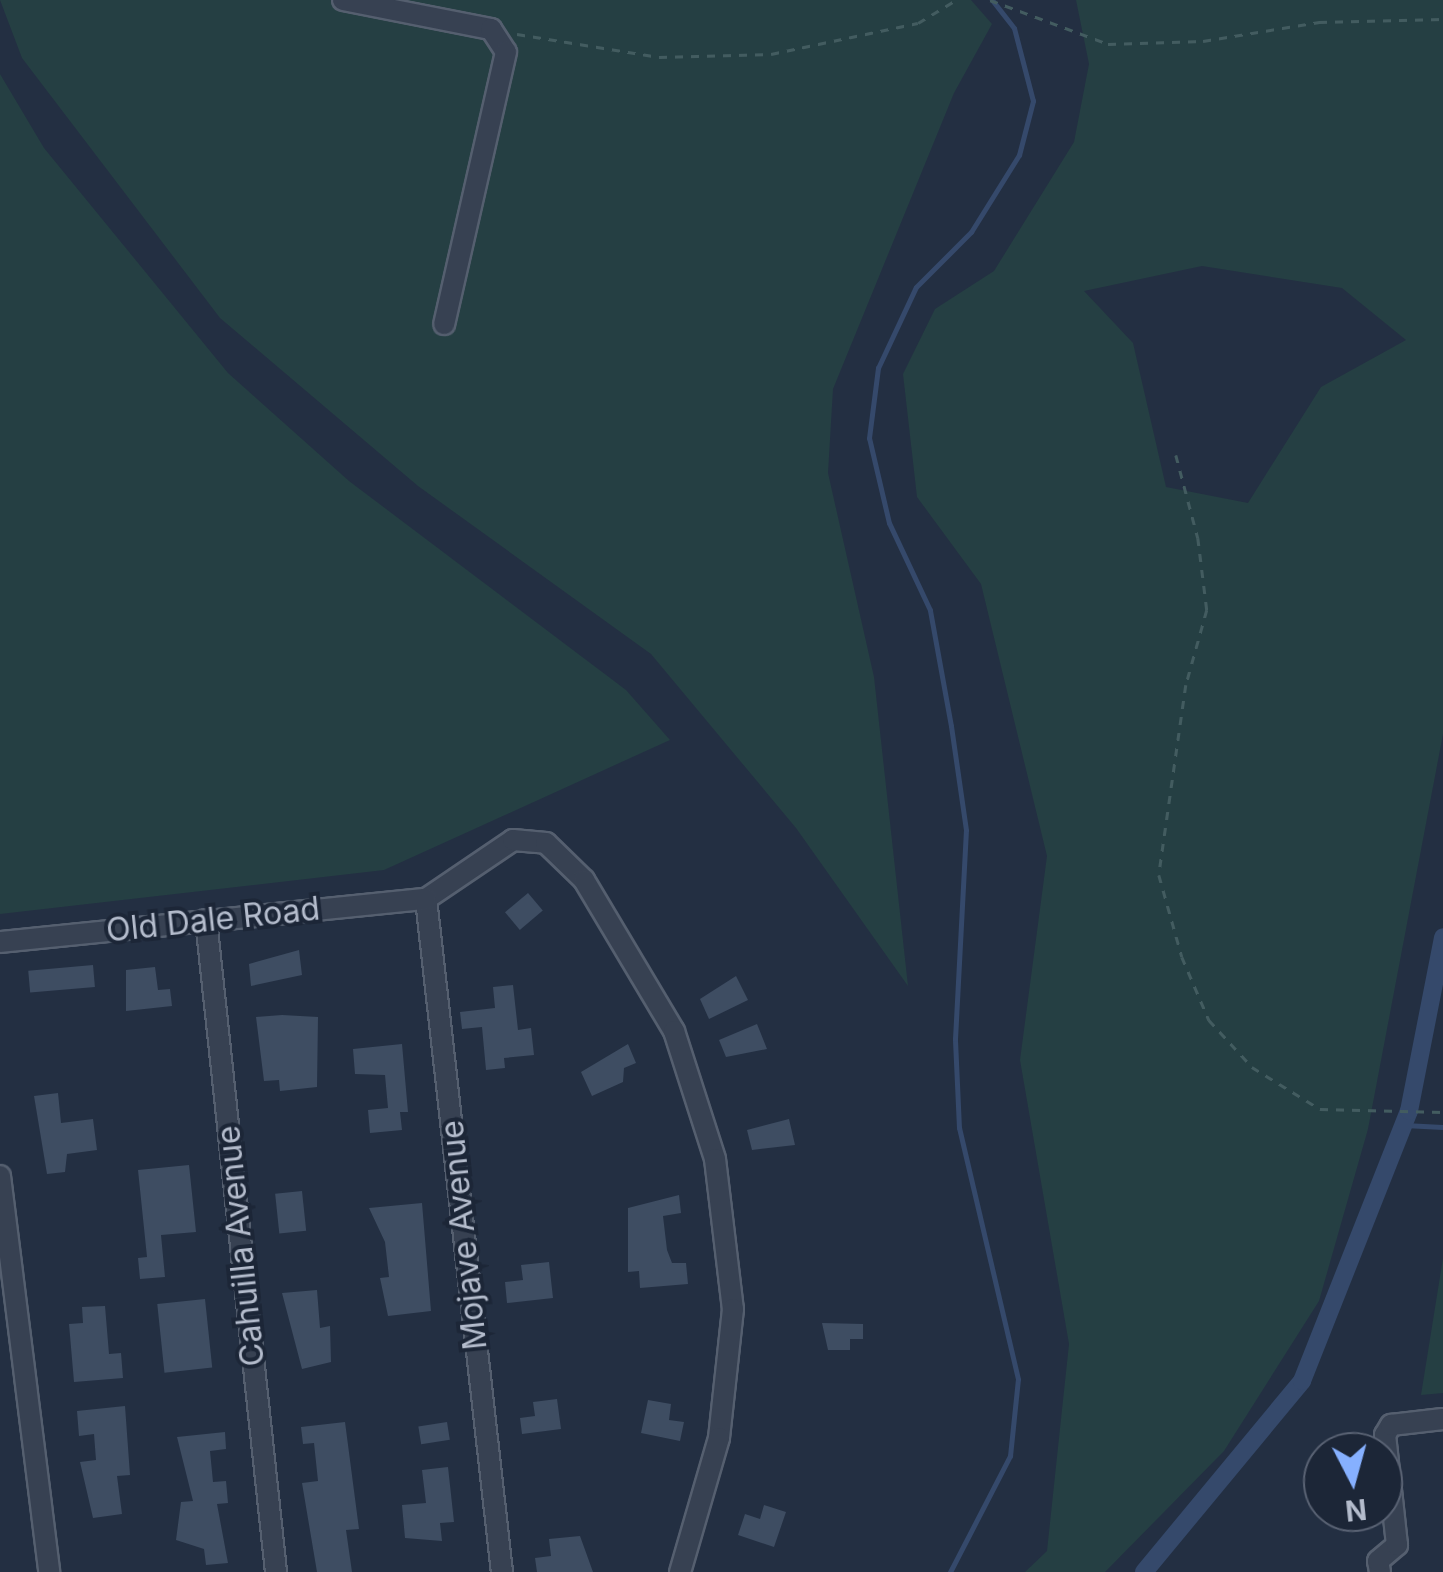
<!DOCTYPE html>
<html>
<head>
<meta charset="utf-8">
<style>
	body { margin:0 }
	#map { position:relative; width:1443px; height:1572px; overflow:hidden; background:#232f42; font-family:Inter,sans-serif }
	div>[style] { position:absolute }
	.green>* { inset:0; background:#253f43 }
	.stream>* { height:5px; margin:-2.5px; padding:0 2.5px; transform-origin:2.5px; border-radius:2.5px; background:#35496b }
	.canal>* { height:18px; margin:-9px; padding:0 9px; transform-origin:9px; border-radius:9px; background:#35496b }
	.building>* { inset:0; background:#3e4d62; transform-origin:0 0 }
	.path>* { height:2.5px; margin-top:-1.25px; transform-origin:0; background:repeating-linear-gradient(90deg,#435c60 0 8px,transparent 0 16px) }
	.roads { filter:drop-shadow(2px 0 #555f6f) drop-shadow(-2px 0 #555f6f) drop-shadow(0 2px #555f6f) drop-shadow(0 -2px #555f6f) }
	.minor>* { height:20px; margin:-10px; padding:0 10px; transform-origin:10px; border-radius:10px; background:#374152 }
	span { translate:-50% -50%; white-space:nowrap; text-align:center; line-height:1.15; -webkit-text-stroke:8px #1c2637; paint-order:stroke }
	.street-label { font-size:32px; color:#b4bccc }
	.north { position:absolute; left:1303px; top:1432px; width:100px; height:100px; box-sizing:border-box; background:#1c2637; border:2px solid #596273; border-radius:50%; rotate:174deg; font-size:28px; font-weight:700; line-height:40px; text-align:center; color:#b4bccc }
	.north::after { content:''; display:block; margin:auto; width:35px; height:45px; background:#86b0ff; clip-path:polygon(50% 0,100% 100%,50% 72%,0 100%) }
</style>
</head>
<body>
<div id="map">
	<div class="green">
		<div style="clip-path:polygon(971px 0,992px 24px,954px 93px,833px 389px,828px 473px,874px 677px,908px 986px,796px 828px,651px 654px,418px 486px,220px 318px,22px 58px,0 0)"></div>
		<div style="clip-path:polygon(evenodd,1076px 0,1443px 0,1443px 734px,1368px 1129px,1319px 1301px,1224px 1451px,1105px 1572px,1025px 1572px,1047px 1551px,1069px 1344px,1020px 1060px,1047px 856px,981px 584px,917px 497px,903px 374px,935px 309px,994px 271px,1074px 142px,1089px 64px,1076px 0,1202px 266px,1342px 288px,1406px 340px,1321px 387px,1248px 503px,1166px 487px,1133px 343px,1084px 291px,1202px 266px)"></div>
		<div style="clip-path:polygon(0 74px,44px 148px,228px 373px,349px 481px,626px 690px,670px 740px,384px 870px,0 914px)"></div>
		<div style="clip-path:polygon(1443px 1258px,1443px 1393px,1421px 1395px)"></div>
	</div>
	<div class="stream">
		<div style="left:1404px;top:1125px;width:39px;rotate:3deg"></div>
		<div style="left:950px;top:1572px;width:131px;rotate:-62.7deg"></div>
		<div style="left:1010px;top:1456px;width:77px;rotate:-84.1deg"></div>
		<div style="left:1018px;top:1379px;width:258px;rotate:-103.2deg"></div>
		<div style="left:959px;top:1128px;width:89px;rotate:-92.6deg"></div>
		<div style="left:955px;top:1039px;width:209px;rotate:-87deg"></div>
		<div style="left:966px;top:830px;width:105px;rotate:-98.2deg"></div>
		<div style="left:951px;top:726px;width:118px;rotate:-100.3deg"></div>
		<div style="left:930px;top:610px;width:96px;rotate:-115.2deg"></div>
		<div style="left:889px;top:523px;width:87px;rotate:-103.2deg"></div>
		<div style="left:869px;top:438px;width:71px;rotate:-82.7deg"></div>
		<div style="left:878px;top:368px;width:89px;rotate:-64.9deg"></div>
		<div style="left:916px;top:287px;width:78px;rotate:-45deg"></div>
		<div style="left:971px;top:232px;width:91px;rotate:-58.1deg"></div>
		<div style="left:1019px;top:155px;width:56px;rotate:-75.5deg"></div>
		<div style="left:1033px;top:101px;width:75px;rotate:-104.6deg"></div>
		<div style="left:1014px;top:28px;width:36px;rotate:-128deg"></div>
	</div>
	<div class="canal">
		<div style="left:1144px;top:1572px;width:248px;rotate:-50.4deg"></div>
		<div style="left:1302px;top:1381px;width:290px;rotate:-68.4deg"></div>
		<div style="left:1409px;top:1111px;width:177px;rotate:-78.9deg"></div>
	</div>
	<div class="building">
		<div style="left:528px;top:893px;width:23px;height:30px;rotate:50deg"></div>
		<div style="clip-path:polygon(299px 950px,302px 975px,251px 986px,249px 964px)"></div>
		<div style="left:93px;top:965px;width:22px;height:65px;rotate:85deg"></div>
		<div style="clip-path:polygon(155px 967px,158px 990px,170px 989px,172px 1006px,126px 1011px,126px 970px)"></div>
		<div style="clip-path:polygon(736px 976px,748px 1000px,709px 1019px,700px 999px)"></div>
		<div style="clip-path:polygon(513px 985px,518px 1030px,531px 1028px,534px 1055px,504px 1058px,505px 1068px,486px 1070px,482px 1027px,462px 1029px,460px 1012px,495px 1008px,493px 987px)"></div>
		<div style="clip-path:polygon(282px 1015px,318px 1017px,317px 1087px,280px 1091px,279px 1080px,264px 1081px,256px 1017px)"></div>
		<div style="clip-path:polygon(757px 1024px,767px 1049px,726px 1057px,719px 1040px)"></div>
		<div style="clip-path:polygon(402px 1044px,408px 1112px,400px 1112px,402px 1130px,370px 1133px,368px 1110px,388px 1108px,385px 1075px,355px 1074px,353px 1049px)"></div>
		<div style="clip-path:polygon(628px 1044px,636px 1063px,624px 1068px,623px 1082px,592px 1096px,581px 1072px)"></div>
		<div style="clip-path:polygon(58px 1093px,61px 1123px,93px 1119px,97px 1150px,67px 1154px,65px 1172px,47px 1174px,34px 1096px)"></div>
		<div style="clip-path:polygon(789px 1119px,795px 1145px,752px 1150px,747px 1130px)"></div>
		<div style="clip-path:polygon(189px 1165px,196px 1232px,161px 1235px,165px 1277px,140px 1279px,138px 1258px,147px 1257px,138px 1170px)"></div>
		<div style="left:302px;top:1191px;width:40px;height:27px;rotate:84deg"></div>
		<div style="clip-path:polygon(679px 1195px,681px 1213px,663px 1216px,667px 1250px,672px 1263px,686px 1263px,688px 1284px,640px 1288px,639px 1271px,628px 1272px,628px 1208px)"></div>
		<div style="clip-path:polygon(422px 1203px,431px 1311px,388px 1316px,380px 1278px,389px 1277px,385px 1242px,369px 1208px)"></div>
		<div style="clip-path:polygon(549px 1262px,553px 1298px,507px 1303px,505px 1282px,523px 1280px,521px 1265px)"></div>
		<div style="clip-path:polygon(317px 1290px,320px 1328px,330px 1326px,331px 1362px,302px 1369px,282px 1293px)"></div>
		<div style="left:205px;top:1299px;width:69px;height:48px;rotate:84deg"></div>
		<div style="clip-path:polygon(105px 1306px,109px 1354px,121px 1353px,123px 1378px,74px 1382px,69px 1324px,83px 1323px,82px 1307px)"></div>
		<div style="clip-path:polygon(822px 1323px,863px 1324px,863px 1339px,850px 1339px,850px 1350px,828px 1350px)"></div>
		<div style="clip-path:polygon(557px 1399px,561px 1429px,522px 1434px,520px 1418px,535px 1416px,533px 1402px)"></div>
		<div style="clip-path:polygon(648px 1400px,671px 1404px,669px 1420px,684px 1422px,680px 1441px,641px 1433px)"></div>
		<div style="clip-path:polygon(125px 1406px,130px 1475px,117px 1476px,122px 1514px,93px 1518px,80px 1462px,96px 1460px,94px 1434px,79px 1436px,77px 1411px)"></div>
		<div style="clip-path:polygon(345px 1422px,359px 1529px,346px 1530px,352px 1572px,317px 1572px,302px 1483px,318px 1481px,314px 1443px,303px 1444px,301px 1427px)"></div>
		<div style="left:447px;top:1422px;width:18px;height:29px;rotate:81deg"></div>
		<div style="clip-path:polygon(225px 1432px,226px 1449px,210px 1451px,213px 1482px,226px 1481px,228px 1503px,217px 1504px,228px 1563px,206px 1565px,204px 1549px,176px 1540px,181px 1502px,193px 1501px,177px 1437px)"></div>
		<div style="clip-path:polygon(448px 1467px,454px 1522px,440px 1523px,442px 1541px,405px 1538px,402px 1505px,426px 1503px,422px 1470px)"></div>
		<div style="clip-path:polygon(764px 1505px,786px 1512px,774px 1547px,738px 1535px,745px 1514px,760px 1519px)"></div>
		<div style="clip-path:polygon(580px 1536px,593px 1572px,537px 1572px,535px 1558px,551px 1556px,549px 1539px)"></div>
	</div>
	<div class="path">
		<div style="left:990px;top:0;width:126px;rotate:20.4deg"></div>
		<div style="left:1108px;top:44px;width:95px;rotate:-1.8deg"></div>
		<div style="left:1203px;top:41px;width:118px;rotate:-9.3deg"></div>
		<div style="left:1319px;top:22px;width:124px;rotate:-1.4deg"></div>
		<div style="left:517px;top:34px;width:144px;rotate:9.2deg"></div>
		<div style="left:659px;top:57px;width:112px;rotate:-1.5deg"></div>
		<div style="left:771px;top:54px;width:150px;rotate:-11.9deg"></div>
		<div style="left:918px;top:23px;width:44px;rotate:-31.2deg"></div>
		<div style="left:1176px;top:455px;width:86px;rotate:75.2deg"></div>
		<div style="left:1198px;top:538px;width:73px;rotate:82.9deg"></div>
		<div style="left:1207px;top:610px;width:78px;rotate:105.6deg"></div>
		<div style="left:1186px;top:685px;width:192px;rotate:98.1deg"></div>
		<div style="left:1159px;top:875px;width:85px;rotate:74.3deg"></div>
		<div style="left:1182px;top:957px;width:69px;rotate:66.8deg"></div>
		<div style="left:1209px;top:1020px;width:64px;rotate:47.5deg"></div>
		<div style="left:1252px;top:1067px;width:80px;rotate:31.7deg"></div>
		<div style="left:1320px;top:1109px;width:123px;rotate:1.4deg"></div>
	</div>
	<div class="roads">
		<div class="minor">
			<div style="left:343px;top:0;width:151px;rotate:11.1deg"></div>
			<div style="left:491px;top:29px;width:27px;rotate:57deg"></div>
			<div style="left:506px;top:52px;width:279px;rotate:102.8deg"></div>
			<div style="left:426px;top:899px;width:105px;rotate:-34.1deg"></div>
			<div style="left:513px;top:840px;width:33px;rotate:5deg"></div>
			<div style="left:546px;top:843px;width:53px;rotate:44.2deg"></div>
			<div style="left:584px;top:880px;width:176px;rotate:59.2deg"></div>
			<div style="left:674px;top:1031px;width:134px;rotate:72.2deg"></div>
			<div style="left:715px;top:1159px;width:151px;rotate:83.2deg"></div>
			<div style="left:733px;top:1309px;width:130px;rotate:96.2deg"></div>
			<div style="left:719px;top:1438px;width:140px;rotate:106.2deg"></div>
			<div style="left:426px;top:899px;width:677px;rotate:83.56deg"></div>
			<div style="left:206px;top:920px;width:656px;rotate:83.87deg"></div>
			<div style="left:0;top:942px;width:428px;rotate:-5.8deg"></div>
			<div style="left:0;top:1176px;width:399px;rotate:82.9deg"></div>
			<div style="left:1380px;top:1572px;width:11px;rotate:-100deg"></div>
			<div style="left:1378px;top:1561px;width:25px;rotate:-40deg"></div>
			<div style="left:1397px;top:1545px;width:111px;rotate:-96.2deg"></div>
			<div style="left:1385px;top:1435px;width:12px;rotate:-59deg"></div>
			<div style="left:1391px;top:1425px;width:52px;rotate:-6.6deg"></div>
		</div>
	</div>
	<div class="street-label">
		<span style="left:213px;top:920px;rotate:-6deg">Old Dale Road</span>
		<span style="left:464px;top:1235px;rotate:-96deg">Mojave Avenue</span>
		<span style="left:241px;top:1246px;rotate:-96deg">Cahuilla Avenue</span>
	</div>
	<div class="north">N</div>
</div>
</body>
</html>
